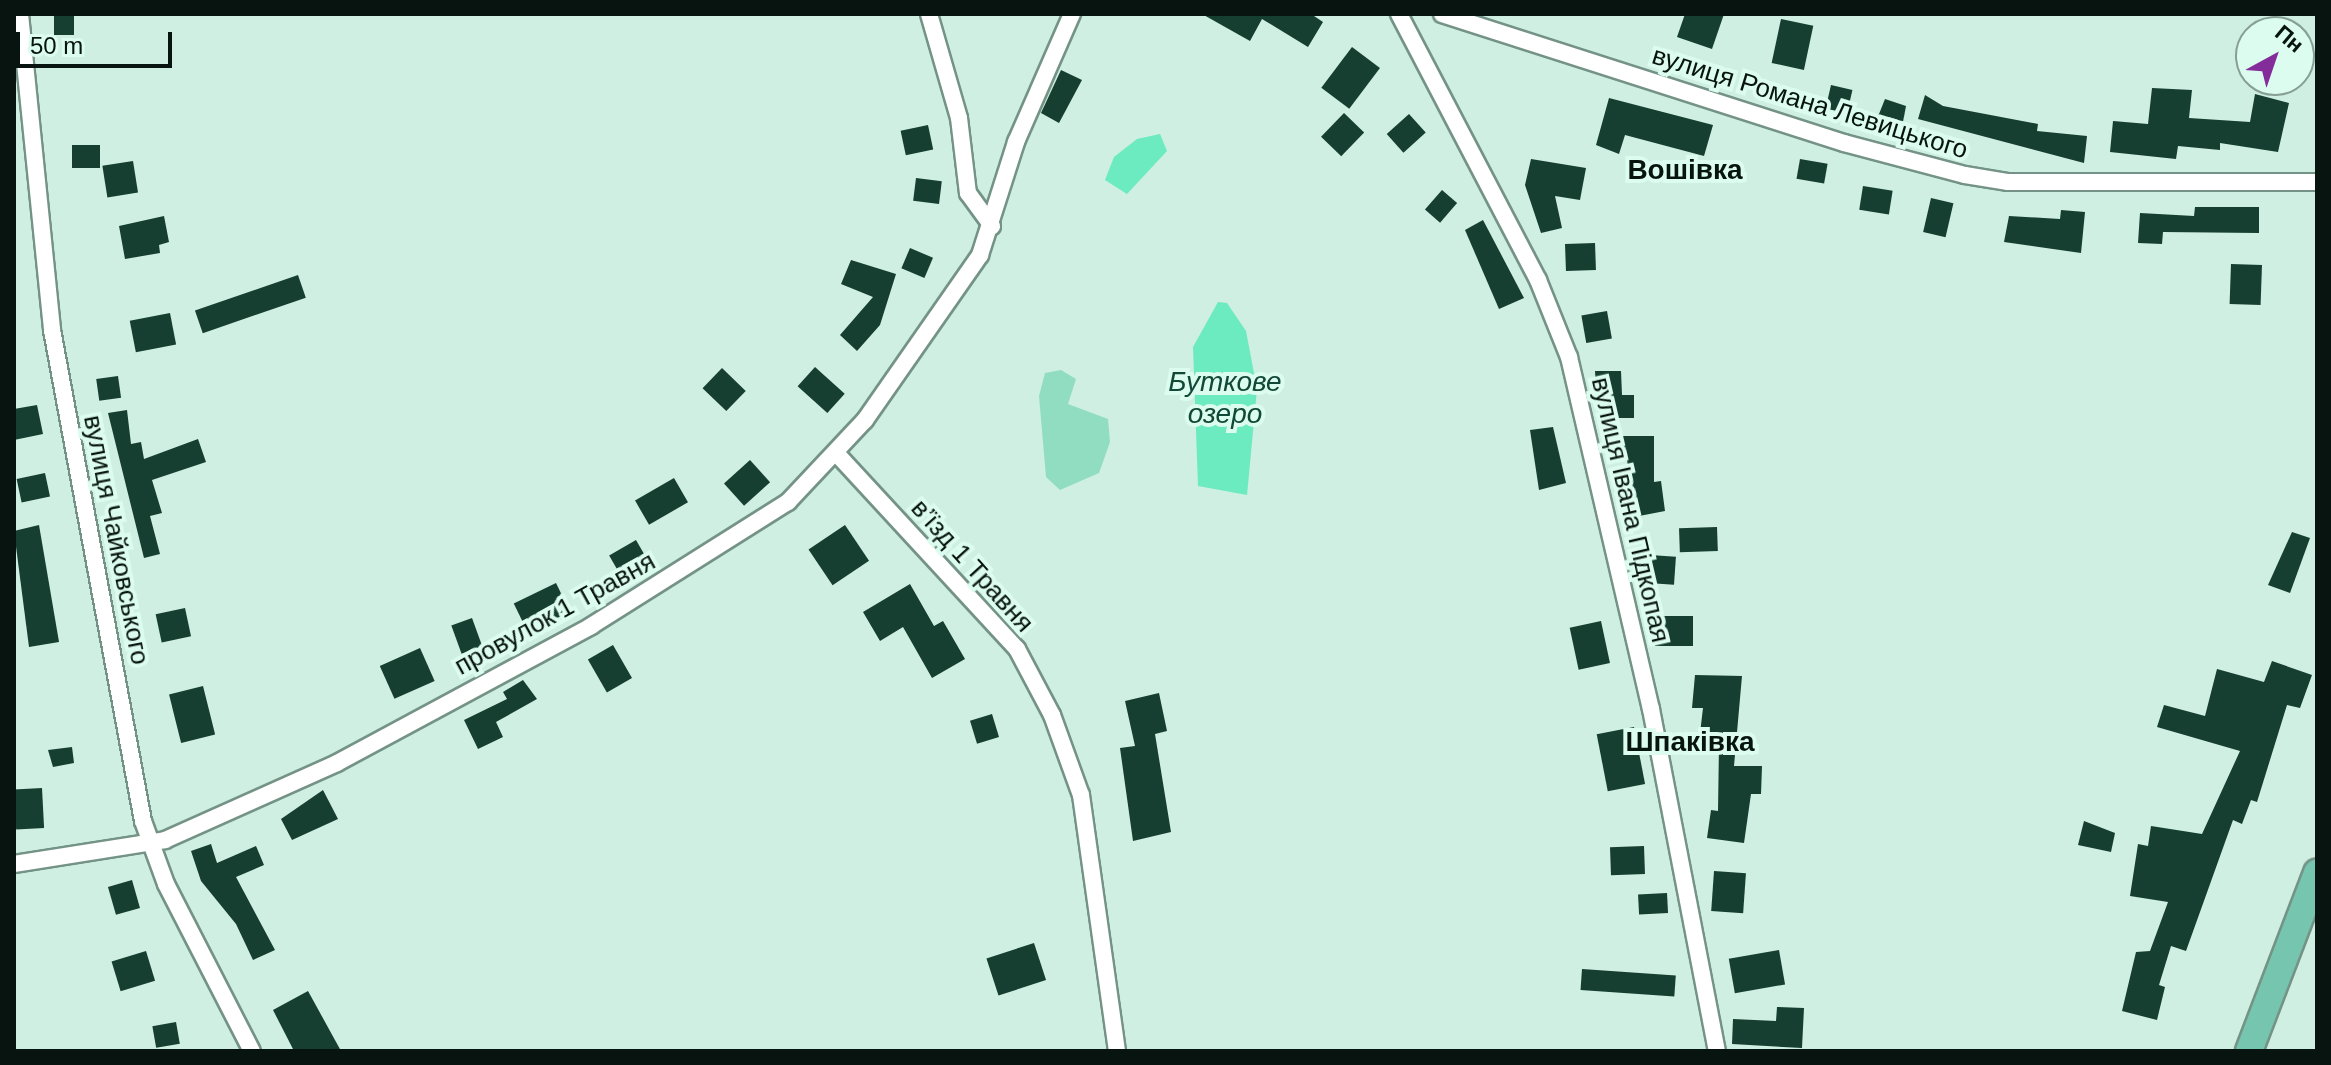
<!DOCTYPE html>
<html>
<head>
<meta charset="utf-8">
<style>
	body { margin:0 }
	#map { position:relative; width:2331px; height:1065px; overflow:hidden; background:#ceefe1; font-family:Arial,sans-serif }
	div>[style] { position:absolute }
	.green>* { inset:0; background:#91ddc1 }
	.water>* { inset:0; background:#6ceac0 }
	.building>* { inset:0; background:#163e31; transform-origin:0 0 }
	.roads { filter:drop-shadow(2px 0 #749386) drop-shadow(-2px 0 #749386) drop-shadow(0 2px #749386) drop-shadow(0 -2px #749386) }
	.street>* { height:16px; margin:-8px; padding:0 8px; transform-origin:8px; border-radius:8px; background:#fff }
	.primary>* { height:26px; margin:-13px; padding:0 13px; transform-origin:13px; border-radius:13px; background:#76c5af }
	span { translate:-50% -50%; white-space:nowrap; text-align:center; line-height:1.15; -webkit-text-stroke:8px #dbfcee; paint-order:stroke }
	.street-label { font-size:26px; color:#08140f }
	.neighbourhood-label { font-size:28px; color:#08140f; font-weight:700 }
	.water-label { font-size:28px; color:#114837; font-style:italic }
	.frame { position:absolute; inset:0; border:16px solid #08140f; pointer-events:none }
	.north { position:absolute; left:2235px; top:16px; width:80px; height:80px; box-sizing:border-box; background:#dbfcee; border:2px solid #879f95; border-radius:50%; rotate:40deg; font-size:22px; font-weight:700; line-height:32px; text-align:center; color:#08140f }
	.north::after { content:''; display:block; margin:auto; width:28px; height:36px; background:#842c9a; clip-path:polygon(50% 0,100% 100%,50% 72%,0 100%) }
	.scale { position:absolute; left:16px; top:32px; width:156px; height:36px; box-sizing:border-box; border:4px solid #08140f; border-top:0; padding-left:10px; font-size:24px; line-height:28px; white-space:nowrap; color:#08140f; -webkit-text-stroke:6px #dbfcee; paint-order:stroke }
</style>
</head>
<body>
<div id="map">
	<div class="green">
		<div style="clip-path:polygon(1061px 370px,1076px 379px,1068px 404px,1108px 419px,1110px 442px,1099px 473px,1060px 490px,1046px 477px,1039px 396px,1045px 373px)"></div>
	</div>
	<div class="water">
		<div style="clip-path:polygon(1160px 134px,1167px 151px,1127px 194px,1105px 180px,1114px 157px,1137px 139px)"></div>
		<div style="clip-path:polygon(1218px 302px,1227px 303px,1246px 331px,1257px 389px,1247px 495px,1198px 486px,1193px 347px)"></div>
	</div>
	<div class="building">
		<div style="left:54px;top:14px;width:20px;height:21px"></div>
		<div style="clip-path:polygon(1202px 14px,1311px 14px,1323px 22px,1308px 47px,1262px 19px,1250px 41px)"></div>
		<div style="clip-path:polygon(1685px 14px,1724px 14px,1712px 49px,1677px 37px)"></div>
		<div style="left:1781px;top:19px;width:33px;height:45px;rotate:12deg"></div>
		<div style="left:1352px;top:47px;width:35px;height:51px;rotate:37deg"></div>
		<div style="clip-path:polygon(1061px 70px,1082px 80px,1059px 123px,1041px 113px)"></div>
		<div style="left:1831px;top:85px;width:22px;height:24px;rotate:13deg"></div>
		<div style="clip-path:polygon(2152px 88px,2192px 90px,2189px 118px,2250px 122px,2255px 94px,2289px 103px,2278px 152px,2220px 143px,2220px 150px,2178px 146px,2176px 159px,2110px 152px,2113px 121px,2148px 124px)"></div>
		<div style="clip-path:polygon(1925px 95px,1943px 106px,2038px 124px,2037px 131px,2087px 136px,2084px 163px,1918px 119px)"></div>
		<div style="clip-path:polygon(1609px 98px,1713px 125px,1704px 156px,1625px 135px,1619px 154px,1596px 145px)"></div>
		<div style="clip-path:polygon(1885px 99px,1906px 106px,1902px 127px,1877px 119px)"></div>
		<div style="left:1344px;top:113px;width:28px;height:33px;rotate:44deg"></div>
		<div style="left:1409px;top:114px;width:25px;height:30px;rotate:48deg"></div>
		<div style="left:928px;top:125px;width:25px;height:28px;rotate:78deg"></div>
		<div style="left:100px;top:145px;width:23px;height:28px;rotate:90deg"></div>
		<div style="clip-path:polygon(1531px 159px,1586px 168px,1580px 200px,1555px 196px,1562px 228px,1541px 233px,1525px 185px)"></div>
		<div style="left:1800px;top:159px;width:28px;height:20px;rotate:10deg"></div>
		<div style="left:133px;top:161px;width:32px;height:31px;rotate:81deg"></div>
		<div style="left:916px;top:178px;width:26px;height:23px;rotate:7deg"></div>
		<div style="left:1863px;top:186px;width:30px;height:24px;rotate:9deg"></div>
		<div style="left:1442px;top:190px;width:20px;height:26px;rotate:41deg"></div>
		<div style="left:1931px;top:198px;width:23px;height:35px;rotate:13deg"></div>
		<div style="clip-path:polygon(2195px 207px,2259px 207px,2259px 233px,2163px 232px,2162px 244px,2138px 243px,2140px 213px,2194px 216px)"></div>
		<div style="clip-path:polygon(2061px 210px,2085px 212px,2081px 253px,2004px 242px,2009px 216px,2060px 219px)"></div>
		<div style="clip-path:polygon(164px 216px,169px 242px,159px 245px,160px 253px,125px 259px,119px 226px)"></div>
		<div style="clip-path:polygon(1483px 220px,1524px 298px,1499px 309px,1465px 230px)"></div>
		<div style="left:1595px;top:243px;width:27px;height:30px;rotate:88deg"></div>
		<div style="left:910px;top:248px;width:25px;height:22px;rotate:23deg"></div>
		<div style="clip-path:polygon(851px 260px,896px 274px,880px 325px,857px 351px,840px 335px,873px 297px,841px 284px)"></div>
		<div style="left:2231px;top:264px;width:31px;height:40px;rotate:2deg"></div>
		<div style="left:298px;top:275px;width:24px;height:109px;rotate:71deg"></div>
		<div style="left:1607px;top:311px;width:28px;height:26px;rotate:80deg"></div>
		<div style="left:170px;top:313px;width:32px;height:41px;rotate:79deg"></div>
		<div style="left:815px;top:367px;width:40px;height:26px;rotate:42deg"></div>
		<div style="left:722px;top:368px;width:33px;height:28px;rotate:44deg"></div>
		<div style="clip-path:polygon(1595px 371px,1621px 371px,1622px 395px,1634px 395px,1634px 418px,1598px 418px)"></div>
		<div style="left:118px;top:376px;width:22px;height:22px;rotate:82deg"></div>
		<div style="clip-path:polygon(37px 405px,43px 434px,14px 440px,14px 409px)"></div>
		<div style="clip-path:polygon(127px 410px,131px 444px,141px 442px,144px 459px,198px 439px,206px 462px,152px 480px,162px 513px,150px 516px,160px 554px,144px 558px,108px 413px)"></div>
		<div style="clip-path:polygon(1553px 427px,1566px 483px,1539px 490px,1530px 430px)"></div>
		<div style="clip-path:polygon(1620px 436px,1654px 436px,1654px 482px,1661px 481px,1665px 511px,1634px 517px,1627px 459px,1619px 459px)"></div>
		<div style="left:750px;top:460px;width:30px;height:35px;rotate:48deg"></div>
		<div style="left:45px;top:473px;width:24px;height:29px;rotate:78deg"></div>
		<div style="left:674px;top:478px;width:28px;height:45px;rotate:60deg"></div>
		<div style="clip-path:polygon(39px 525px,59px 642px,29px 647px,14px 531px)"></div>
		<div style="left:845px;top:525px;width:43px;height:44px;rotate:56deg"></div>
		<div style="left:1717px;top:527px;width:24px;height:38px;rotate:88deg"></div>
		<div style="clip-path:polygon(2292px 532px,2310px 538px,2290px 593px,2268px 585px)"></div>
		<div style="left:636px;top:540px;width:28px;height:31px;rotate:60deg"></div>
		<div style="left:1650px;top:555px;width:26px;height:28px;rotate:4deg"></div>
		<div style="left:556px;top:583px;width:32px;height:47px;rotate:64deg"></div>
		<div style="clip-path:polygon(910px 584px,934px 626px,943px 621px,965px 659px,932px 678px,903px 627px,880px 641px,863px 612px)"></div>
		<div style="left:185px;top:608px;width:29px;height:30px;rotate:78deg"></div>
		<div style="left:1693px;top:616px;width:30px;height:38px;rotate:90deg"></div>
		<div style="left:472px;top:618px;width:30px;height:22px;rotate:70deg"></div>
		<div style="left:1601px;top:621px;width:43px;height:32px;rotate:78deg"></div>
		<div style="left:613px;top:645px;width:38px;height:29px;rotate:60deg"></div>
		<div style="left:420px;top:648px;width:36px;height:44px;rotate:66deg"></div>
		<div style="clip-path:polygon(2272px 661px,2312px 675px,2300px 708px,2287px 705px,2257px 802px,2251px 800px,2242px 824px,2233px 820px,2186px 951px,2171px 946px,2159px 985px,2165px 987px,2157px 1020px,2122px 1011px,2136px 952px,2150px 951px,2168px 902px,2130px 896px,2138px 844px,2148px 846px,2151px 826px,2202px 834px,2240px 751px,2157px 727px,2164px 705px,2205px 716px,2217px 669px,2264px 682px)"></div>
		<div style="clip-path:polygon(1695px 675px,1742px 676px,1734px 766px,1762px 766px,1761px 794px,1751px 794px,1744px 843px,1707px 838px,1711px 810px,1718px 811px,1719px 745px,1699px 742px,1703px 708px,1692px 708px)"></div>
		<div style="clip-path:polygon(523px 680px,537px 699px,496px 722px,503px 737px,478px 749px,464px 720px,507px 699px,503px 692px)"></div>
		<div style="left:203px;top:686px;width:50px;height:35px;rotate:76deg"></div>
		<div style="clip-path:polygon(1159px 693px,1167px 731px,1155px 734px,1171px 832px,1133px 841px,1120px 748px,1135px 746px,1125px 701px)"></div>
		<div style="left:992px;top:714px;width:24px;height:23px;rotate:73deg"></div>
		<div style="left:1634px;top:727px;width:58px;height:38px;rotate:79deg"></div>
		<div style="clip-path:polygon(72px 747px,74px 763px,53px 767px,48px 750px)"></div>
		<div style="left:42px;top:788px;width:40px;height:28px;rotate:87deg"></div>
		<div style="clip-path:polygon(323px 790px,338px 819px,292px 840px,281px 819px)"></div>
		<div style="clip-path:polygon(2084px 821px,2115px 833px,2111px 852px,2078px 845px)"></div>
		<div style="clip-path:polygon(211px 844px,217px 863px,256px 846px,264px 865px,236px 877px,275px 950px,253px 960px,236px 924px,201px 881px,191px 851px)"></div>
		<div style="left:1644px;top:846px;width:28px;height:34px;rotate:88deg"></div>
		<div style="left:1714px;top:871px;width:32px;height:40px;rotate:4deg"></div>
		<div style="left:132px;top:880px;width:29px;height:25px;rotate:74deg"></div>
		<div style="left:1667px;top:893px;width:20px;height:29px;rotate:87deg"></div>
		<div style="left:1034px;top:943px;width:39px;height:50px;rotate:72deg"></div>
		<div style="left:1779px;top:950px;width:35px;height:51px;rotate:80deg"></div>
		<div style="left:146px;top:951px;width:31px;height:36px;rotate:73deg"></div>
		<div style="left:1582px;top:969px;width:94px;height:21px;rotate:4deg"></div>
		<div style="clip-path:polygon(308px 991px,341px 1051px,294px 1051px,273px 1010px)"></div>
		<div style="clip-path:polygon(1777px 1007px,1804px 1008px,1802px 1048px,1732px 1044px,1733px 1019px,1776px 1021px)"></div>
		<div style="left:176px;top:1022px;width:22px;height:24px;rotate:80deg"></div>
	</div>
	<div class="roads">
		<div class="street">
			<div style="left:20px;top:14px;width:318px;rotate:84.2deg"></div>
			<div style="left:52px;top:330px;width:499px;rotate:79.5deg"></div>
			<div style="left:143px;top:821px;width:67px;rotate:69.9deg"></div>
			<div style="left:166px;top:884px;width:188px;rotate:62.8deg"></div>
			<div style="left:929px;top:14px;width:108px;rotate:73.9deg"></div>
			<div style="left:959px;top:118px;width:76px;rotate:83.2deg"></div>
			<div style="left:968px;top:193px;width:41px;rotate:54deg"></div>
			<div style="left:1399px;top:14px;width:300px;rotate:62.4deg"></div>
			<div style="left:1538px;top:280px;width:83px;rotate:68.1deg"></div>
			<div style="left:1569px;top:357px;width:361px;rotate:76.9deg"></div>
			<div style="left:1651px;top:709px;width:348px;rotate:79.1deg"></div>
			<div style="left:1442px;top:14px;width:422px;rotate:17.8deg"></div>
			<div style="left:1844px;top:143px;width:125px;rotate:14.8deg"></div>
			<div style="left:1965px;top:175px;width:44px;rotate:9.2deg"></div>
			<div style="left:2008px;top:182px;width:309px"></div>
			<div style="left:837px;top:454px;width:265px;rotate:47.3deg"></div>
			<div style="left:1017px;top:649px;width:75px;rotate:62.1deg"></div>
			<div style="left:1052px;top:715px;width:85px;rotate:70.1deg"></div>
			<div style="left:1081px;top:795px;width:259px;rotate:82deg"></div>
			<div style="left:14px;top:864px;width:153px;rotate:-9deg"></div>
			<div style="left:165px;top:840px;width:188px;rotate:-24.1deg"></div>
			<div style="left:337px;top:763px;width:289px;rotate:-28.3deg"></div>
			<div style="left:591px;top:626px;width:233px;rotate:-32.2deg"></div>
			<div style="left:788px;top:502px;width:112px;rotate:-46.8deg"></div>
			<div style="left:865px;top:420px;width:201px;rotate:-55.1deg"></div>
			<div style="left:980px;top:255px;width:119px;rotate:-72.3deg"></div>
			<div style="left:1016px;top:142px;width:140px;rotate:-66.4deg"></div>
		</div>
		<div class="primary">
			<div style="left:2249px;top:1051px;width:191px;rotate:-69.1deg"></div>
		</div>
	</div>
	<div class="street-label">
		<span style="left:1810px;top:103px;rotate:17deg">вулиця Романа Левицького</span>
		<span style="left:1630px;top:510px;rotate:77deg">вулиця Івана Підкопая</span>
		<span style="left:116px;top:540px;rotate:79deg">вулиця Чайковського</span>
		<span style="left:972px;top:566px;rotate:48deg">в’їзд 1 Травня</span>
		<span style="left:555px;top:614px;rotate:-29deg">провулок 1 Травня</span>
	</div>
	<div class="neighbourhood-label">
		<span style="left:1685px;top:170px">Вошівка</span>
		<span style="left:1690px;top:742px">Шпаківка</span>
	</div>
	<div class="water-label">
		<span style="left:1225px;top:398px">Буткове<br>озеро</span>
	</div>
	<div class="frame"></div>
	<div class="north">Пн</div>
	<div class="scale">50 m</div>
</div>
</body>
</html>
